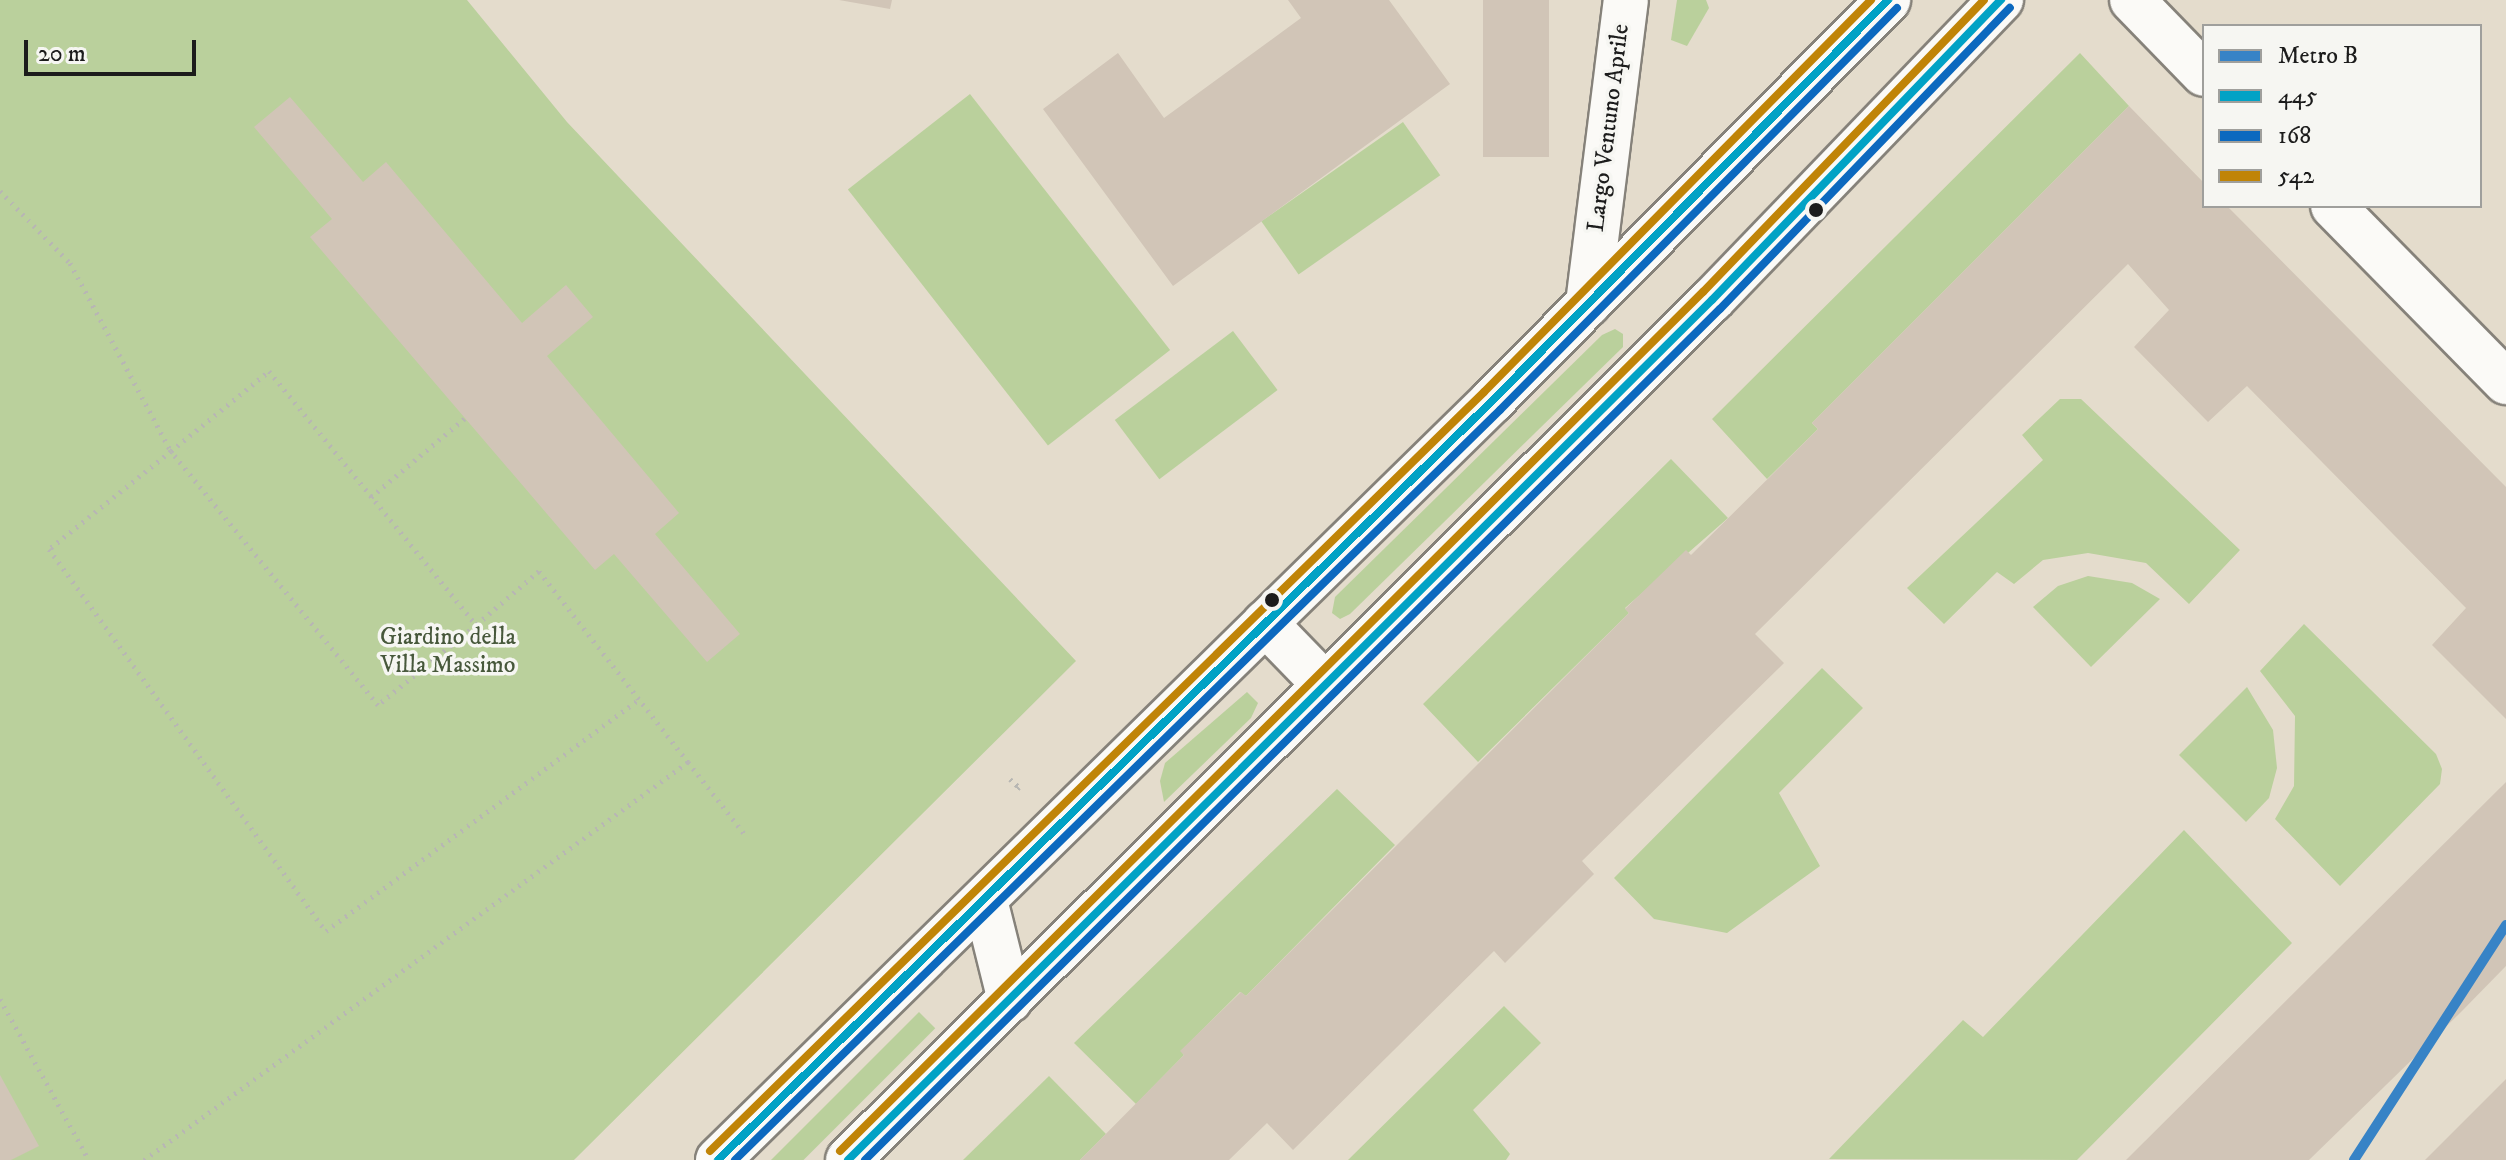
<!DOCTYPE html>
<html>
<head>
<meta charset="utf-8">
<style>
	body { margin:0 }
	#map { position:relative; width:2506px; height:1160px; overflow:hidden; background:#e4dccc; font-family:"IM FELL DW Pica",serif }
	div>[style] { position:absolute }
	.green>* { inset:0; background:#bad09c; transform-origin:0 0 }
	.building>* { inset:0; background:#d1c5b7; transform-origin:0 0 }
	.path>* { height:5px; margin-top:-2.5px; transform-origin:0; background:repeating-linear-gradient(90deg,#b8b7b3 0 2px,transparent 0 8px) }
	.roads { filter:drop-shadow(2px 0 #86827a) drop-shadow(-2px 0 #86827a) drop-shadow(0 2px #86827a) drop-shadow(0 -2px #86827a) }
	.street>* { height:44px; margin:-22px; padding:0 22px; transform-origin:22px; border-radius:22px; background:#fbfaf7 }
	.secondary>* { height:44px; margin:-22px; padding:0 22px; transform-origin:22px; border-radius:22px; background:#fbfaf7 }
	.bus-1>* { height:8px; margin:-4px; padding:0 4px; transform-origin:4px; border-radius:4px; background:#01a2c5 }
	.bus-2>* { height:8px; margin:-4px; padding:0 4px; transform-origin:4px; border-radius:4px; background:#0c69bf }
	.bus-3>* { height:8px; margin:-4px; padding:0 4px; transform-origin:4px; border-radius:4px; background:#c08407 }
	.metro-1>* { height:10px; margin:-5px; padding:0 5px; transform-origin:5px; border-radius:5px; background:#3783c6 }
	.dots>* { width:22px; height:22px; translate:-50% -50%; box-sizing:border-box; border:4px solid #f6f6f2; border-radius:50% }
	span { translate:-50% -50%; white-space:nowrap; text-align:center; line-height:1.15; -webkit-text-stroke:7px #f6f6f2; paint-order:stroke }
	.street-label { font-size:24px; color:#1c1c1c }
	.park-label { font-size:24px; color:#47583b }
	.legend { position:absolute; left:2202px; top:24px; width:280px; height:184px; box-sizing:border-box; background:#f6f6f2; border:2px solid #9f9f9c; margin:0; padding:10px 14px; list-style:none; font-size:24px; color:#1c1c1c }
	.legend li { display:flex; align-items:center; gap:16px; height:40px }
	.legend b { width:40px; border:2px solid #9f9f9c }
	.scale { position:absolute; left:24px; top:40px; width:172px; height:36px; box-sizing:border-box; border:4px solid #1c1c1c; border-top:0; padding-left:10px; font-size:24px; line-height:28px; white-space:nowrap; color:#1c1c1c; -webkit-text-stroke:6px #f6f6f2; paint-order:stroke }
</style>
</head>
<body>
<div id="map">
	<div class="green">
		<div style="clip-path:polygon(0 0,467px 0,567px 122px,1076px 661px,574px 1160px,0 1160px)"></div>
		<div style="clip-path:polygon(1677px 0,1706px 0,1709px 8px,1687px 46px,1671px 40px)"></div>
		<div style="clip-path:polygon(2080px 53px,2129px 106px,1812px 423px,1818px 429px,1767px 479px,1712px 419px)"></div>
		<div style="left:970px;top:94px;width:325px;height:155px;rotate:52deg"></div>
		<div style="left:1403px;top:122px;width:65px;height:173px;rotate:55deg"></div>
		<div style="clip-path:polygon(1615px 329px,1623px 334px,1623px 347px,1350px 614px,1340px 619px,1332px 613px,1335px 597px,1602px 335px)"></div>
		<div style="left:1233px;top:331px;width:74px;height:148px;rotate:53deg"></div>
		<div style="clip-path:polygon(2060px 399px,2081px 399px,2240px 550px,2189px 604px,2146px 563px,2088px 553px,2043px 560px,2014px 584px,1997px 572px,1944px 624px,1907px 588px,2043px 460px,2022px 435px)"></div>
		<div style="clip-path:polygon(1671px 459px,1728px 518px,1625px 608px,1629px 613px,1478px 762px,1423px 704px)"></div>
		<div style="clip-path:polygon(2088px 576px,2132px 583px,2160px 599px,2091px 667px,2033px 607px,2058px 586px)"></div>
		<div style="clip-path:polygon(2304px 624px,2436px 754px,2442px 769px,2440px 784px,2340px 886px,2275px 819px,2294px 786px,2295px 716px,2260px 671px)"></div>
		<div style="clip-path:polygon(1822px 668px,1863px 708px,1779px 793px,1820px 866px,1727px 933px,1654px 919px,1614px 878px)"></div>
		<div style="clip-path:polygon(2247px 687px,2273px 730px,2277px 768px,2269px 798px,2246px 822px,2179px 755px)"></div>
		<div style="clip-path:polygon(1247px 692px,1258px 703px,1251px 718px,1164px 802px,1160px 781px,1165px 763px)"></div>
		<div style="clip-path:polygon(1337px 789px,1395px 845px,1246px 996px,1240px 992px,1181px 1051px,1184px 1055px,1136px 1104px,1074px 1043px)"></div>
		<div style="clip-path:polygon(2184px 830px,2292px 943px,2077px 1160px,1829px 1159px,1963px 1020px,1983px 1037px)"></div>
		<div style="clip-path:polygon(1504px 1006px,1541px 1043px,1473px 1110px,1510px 1154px,1506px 1160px,1348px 1160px)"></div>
		<div style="left:919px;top:1012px;width:23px;height:211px;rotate:45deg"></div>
		<div style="clip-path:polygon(1049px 1076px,1106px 1134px,1080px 1160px,963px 1160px)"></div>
	</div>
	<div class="building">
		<div style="clip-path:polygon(839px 0,892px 0,890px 9px)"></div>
		<div style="clip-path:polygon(1288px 0,1389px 0,1450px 84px,1173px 286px,1043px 109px,1118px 53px,1164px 118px,1301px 18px)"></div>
		<div style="left:1483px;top:0;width:66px;height:157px"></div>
		<div style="clip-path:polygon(290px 97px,363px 182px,386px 162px,522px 323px,566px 285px,593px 317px,547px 356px,679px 513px,655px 534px,740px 634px,707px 662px,614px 554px,595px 570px,310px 237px,332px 219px,254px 127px)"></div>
		<div style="clip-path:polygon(2129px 106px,2204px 183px,2204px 206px,2227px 206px,2506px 487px,2506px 719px,2432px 645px,2466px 608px,2247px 386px,2208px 422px,2134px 347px,2169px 310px,2128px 264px,1755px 634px,1784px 663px,1582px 861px,1594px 874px,1505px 963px,1494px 951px,1293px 1150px,1267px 1123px,1229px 1160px,1080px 1160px,1184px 1055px,1180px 1051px,1241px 992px,1246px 996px,1629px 613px,1625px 609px,1686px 550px,1691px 555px,1818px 429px,1812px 423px)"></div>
		<div style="clip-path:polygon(2506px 782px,2506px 966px,2461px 1012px,2309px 1160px,2126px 1160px)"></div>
		<div style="clip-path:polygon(0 1075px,39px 1146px,11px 1160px,0 1160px)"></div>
		<div style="clip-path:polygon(2506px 1079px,2506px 1160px,2425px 1160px)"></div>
	</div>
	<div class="path">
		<div style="left:0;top:191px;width:100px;rotate:45.8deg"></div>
		<div style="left:70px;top:263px;width:213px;rotate:61.8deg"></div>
		<div style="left:171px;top:451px;width:156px;rotate:141.2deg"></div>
		<div style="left:49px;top:549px;width:472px;rotate:54.1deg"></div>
		<div style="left:326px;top:931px;width:390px;rotate:-36.5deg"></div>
		<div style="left:269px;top:371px;width:328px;rotate:50.8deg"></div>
		<div style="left:476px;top:625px;width:127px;rotate:140.8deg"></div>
		<div style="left:378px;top:705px;width:328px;rotate:-129.2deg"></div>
		<div style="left:171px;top:451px;width:127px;rotate:-39.2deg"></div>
		<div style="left:371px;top:497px;width:123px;rotate:-40deg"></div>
		<div style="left:688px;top:762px;width:94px;rotate:51.9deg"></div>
		<div style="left:1010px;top:779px;width:12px;rotate:42deg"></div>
		<div style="left:1019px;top:787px;width:6px;rotate:135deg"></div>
		<div style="left:0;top:999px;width:184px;rotate:61.1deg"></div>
		<div style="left:144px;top:1160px;width:674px;rotate:-36.19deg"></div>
		<div style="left:688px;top:762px;width:242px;rotate:-128deg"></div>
		<div style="left:539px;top:571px;width:83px;rotate:139.4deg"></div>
	</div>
	<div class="roads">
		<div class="street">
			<div style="left:2132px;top:0;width:103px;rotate:45.8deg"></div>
			<div style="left:2333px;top:206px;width:247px;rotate:45.5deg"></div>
			<div style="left:1588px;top:304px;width:306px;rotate:-82.9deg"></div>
			<div style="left:1265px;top:623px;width:86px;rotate:45.9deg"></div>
			<div style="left:985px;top:900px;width:103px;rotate:76deg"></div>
		</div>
		<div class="secondary">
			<div style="left:718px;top:1160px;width:1084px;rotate:-44.44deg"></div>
			<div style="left:1492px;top:401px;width:564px;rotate:-45.36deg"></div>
			<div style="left:848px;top:1160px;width:1219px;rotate:-44.87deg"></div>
			<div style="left:1712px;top:300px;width:417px;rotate:-46.1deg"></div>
		</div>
	</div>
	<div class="bus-1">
		<div style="left:718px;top:1160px;width:1084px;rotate:-44.44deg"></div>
		<div style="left:1492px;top:401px;width:564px;rotate:-45.36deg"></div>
		<div style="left:848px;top:1160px;width:1219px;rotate:-44.87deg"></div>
		<div style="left:1712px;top:300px;width:417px;rotate:-46.1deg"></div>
	</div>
	<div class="bus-2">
		<div style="left:735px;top:1160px;width:1071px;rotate:-44.43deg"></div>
		<div style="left:1500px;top:410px;width:565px;rotate:-45.36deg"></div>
		<div style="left:865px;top:1160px;width:1206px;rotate:-44.87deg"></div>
		<div style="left:1720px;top:309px;width:418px;rotate:-46.1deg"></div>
	</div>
	<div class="bus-3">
		<div style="left:710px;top:1151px;width:1084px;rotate:-44.44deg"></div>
		<div style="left:1484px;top:392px;width:551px;rotate:-45.37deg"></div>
		<div style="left:840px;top:1151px;width:1218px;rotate:-44.87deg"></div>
		<div style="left:1703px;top:292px;width:405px;rotate:-46.1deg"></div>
	</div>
	<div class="metro-1">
		<div style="left:2354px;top:1160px;width:280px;rotate:-57.1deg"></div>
	</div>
	<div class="dots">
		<div style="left:1816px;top:210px;background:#1c1c1c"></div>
		<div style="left:1272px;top:600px;background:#1c1c1c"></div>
	</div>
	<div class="street-label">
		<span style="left:1609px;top:128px;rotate:-83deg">Largo Ventuno Aprile</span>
	</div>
	<div class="park-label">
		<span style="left:448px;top:652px">Giardino della<br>Villa Massimo</span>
	</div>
	<ul class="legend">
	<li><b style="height:10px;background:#3783c6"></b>Metro B</li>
	<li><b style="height:10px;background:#01a2c5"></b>445</li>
	<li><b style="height:10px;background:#0c69bf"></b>168</li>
	<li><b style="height:10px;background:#c08407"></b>542</li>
	</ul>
	<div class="scale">20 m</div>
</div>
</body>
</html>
